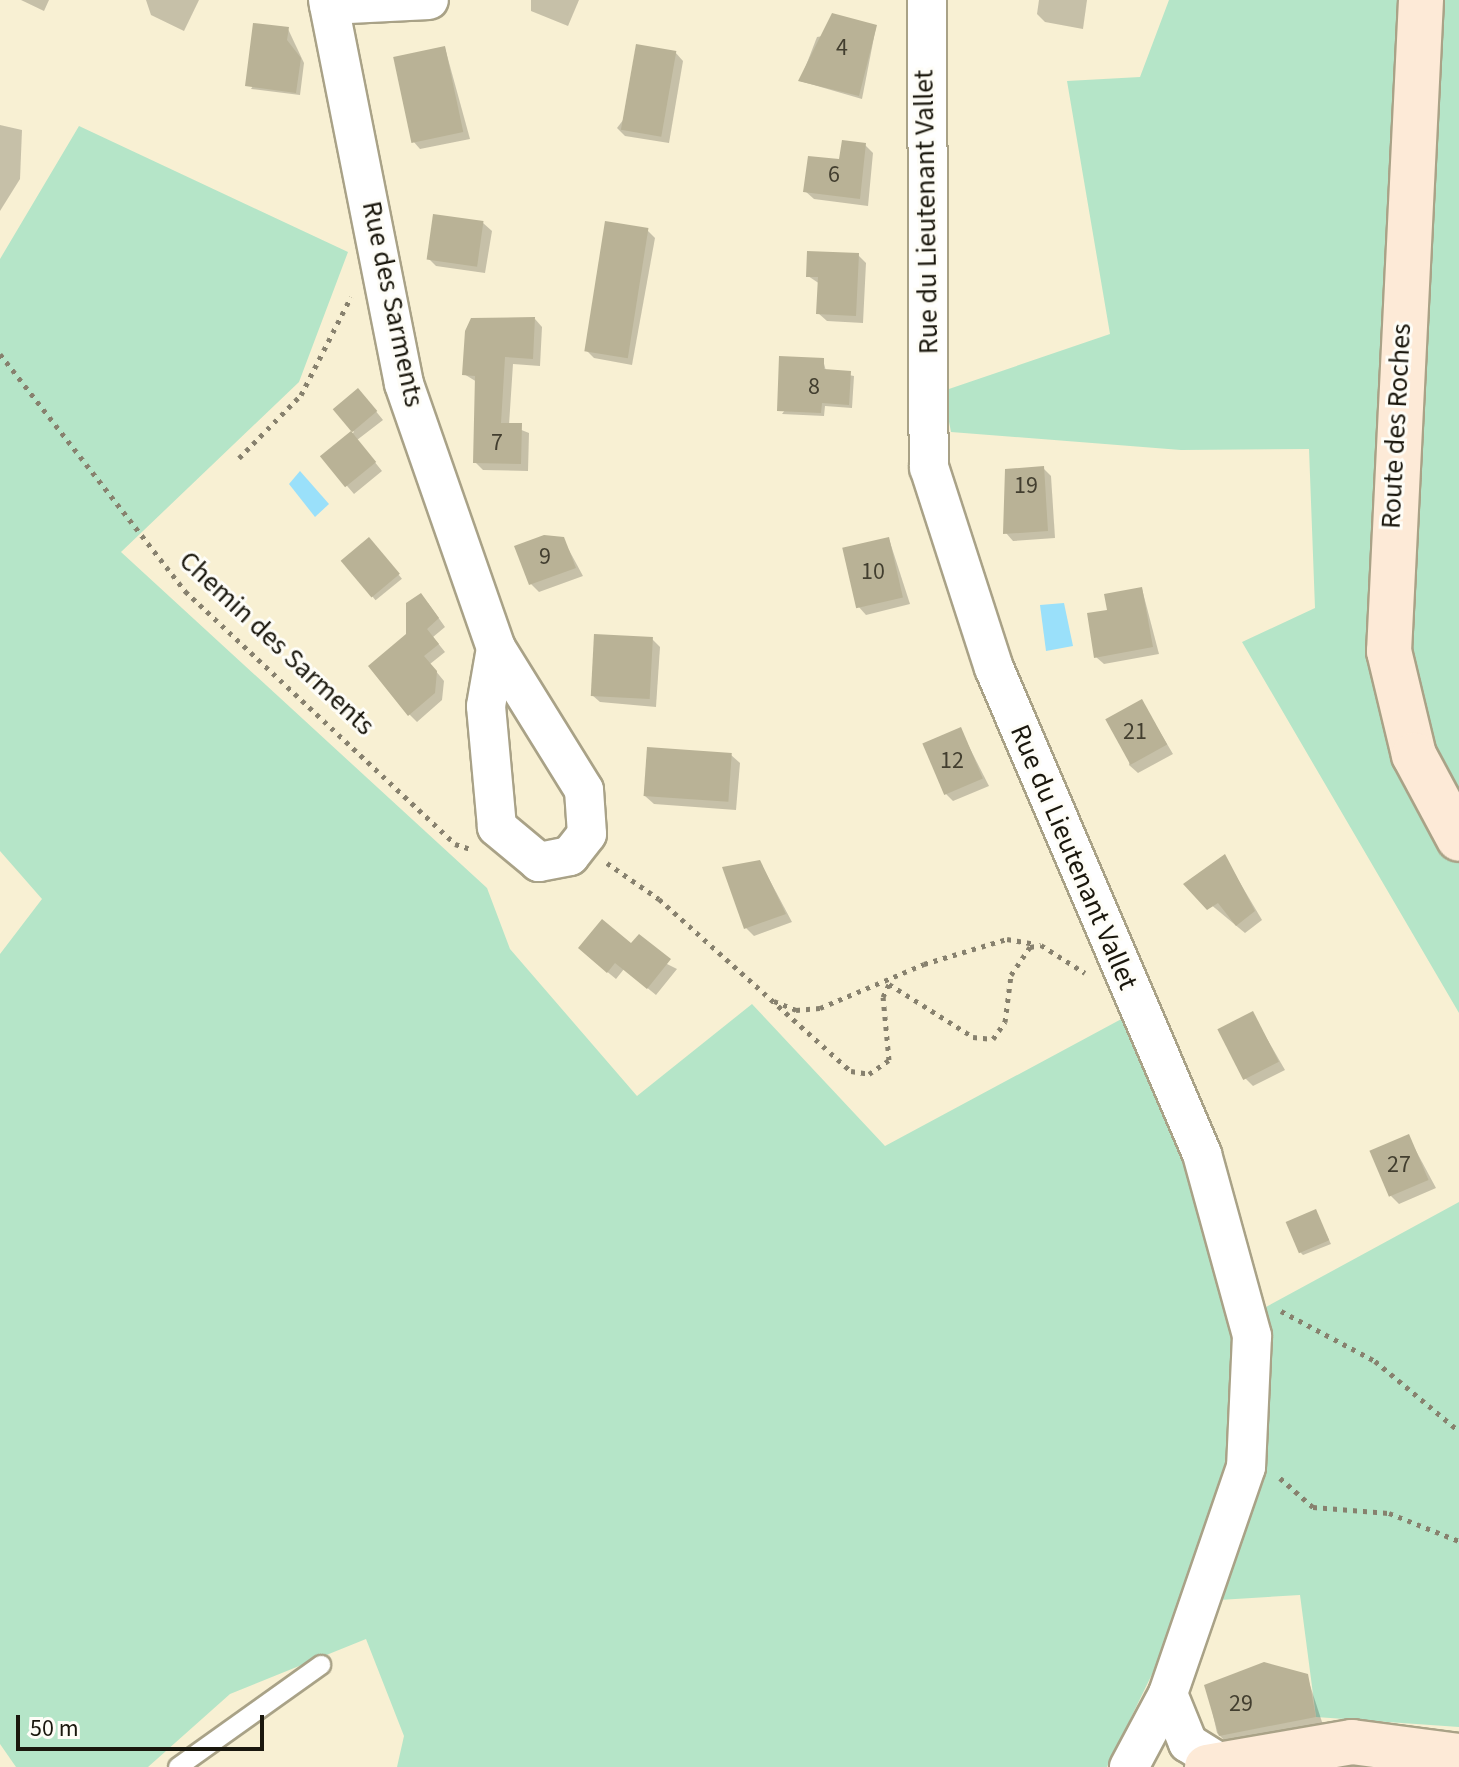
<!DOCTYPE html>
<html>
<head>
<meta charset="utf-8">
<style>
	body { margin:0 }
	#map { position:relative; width:1459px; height:1767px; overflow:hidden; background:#f8f0d3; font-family:"Source Sans 3",sans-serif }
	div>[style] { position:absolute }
	.green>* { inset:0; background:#b5e5c8 }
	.water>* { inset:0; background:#9ae0fa }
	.shadow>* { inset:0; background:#0003; transform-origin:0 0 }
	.building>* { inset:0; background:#b9b296; transform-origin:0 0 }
	.path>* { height:5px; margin-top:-2.5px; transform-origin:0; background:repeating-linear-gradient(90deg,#87816e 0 4px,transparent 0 10px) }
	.roads { filter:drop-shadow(2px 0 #a9a287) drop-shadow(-2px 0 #a9a287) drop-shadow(0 2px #a9a287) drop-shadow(0 -2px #a9a287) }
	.lane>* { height:18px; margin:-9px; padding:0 9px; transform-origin:9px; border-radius:9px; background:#fff }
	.street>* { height:38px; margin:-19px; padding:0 19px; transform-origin:19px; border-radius:19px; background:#fff }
	.secondary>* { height:44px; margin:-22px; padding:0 22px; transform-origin:22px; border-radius:22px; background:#fdead7 }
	span { translate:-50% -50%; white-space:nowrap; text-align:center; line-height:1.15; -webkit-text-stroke:6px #fefdf7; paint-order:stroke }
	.number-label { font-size:24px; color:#423e2f }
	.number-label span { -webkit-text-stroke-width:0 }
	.street-label { font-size:28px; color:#1a170d }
	.scale { position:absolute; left:16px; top:1715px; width:248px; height:36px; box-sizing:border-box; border:4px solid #1a170d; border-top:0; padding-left:10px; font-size:24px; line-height:28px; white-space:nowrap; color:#1a170d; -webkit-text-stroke:6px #fefdf7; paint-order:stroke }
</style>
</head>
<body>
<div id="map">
	<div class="green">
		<div style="clip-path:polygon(1169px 0,1459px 0,1459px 1013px,1242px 642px,1315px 608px,1309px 449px,1181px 450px,951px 432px,943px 391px,1110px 334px,1067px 81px,1140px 77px)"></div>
		<div style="clip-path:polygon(79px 126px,348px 252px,299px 382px,121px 552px,487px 888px,510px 949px,637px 1096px,752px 1004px,885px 1146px,1127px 1016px,1266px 1307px,1459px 1202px,1459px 1727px,1316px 1717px,1300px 1595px,1187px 1602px,1107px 1767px,397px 1767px,404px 1736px,366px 1639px,230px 1694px,148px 1767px,16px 1767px,0 1744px,0 954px,42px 899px,0 851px,0 259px)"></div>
	</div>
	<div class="water">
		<div style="clip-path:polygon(300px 471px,329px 504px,315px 517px,289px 484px)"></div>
		<div style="clip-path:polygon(1064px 603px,1073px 646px,1046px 651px,1040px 605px)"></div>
	</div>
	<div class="shadow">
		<div style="clip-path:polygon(21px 0,49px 0,44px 11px)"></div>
		<div style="clip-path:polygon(146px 0,199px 0,184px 31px,151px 15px)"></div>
		<div style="clip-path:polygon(531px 0,579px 0,568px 26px,531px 11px)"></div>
		<div style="clip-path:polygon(1039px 0,1087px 0,1083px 29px,1045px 22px,1037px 14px)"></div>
		<div style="clip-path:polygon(876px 27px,862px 99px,800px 81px,817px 37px)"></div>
		<div style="clip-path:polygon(288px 29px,304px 63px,300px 95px,251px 89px)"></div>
		<div style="clip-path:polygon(445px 48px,470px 139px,420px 149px,413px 141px)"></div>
		<div style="clip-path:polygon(675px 52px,683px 61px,669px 143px,625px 136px,617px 128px)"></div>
		<div style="clip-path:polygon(0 125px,22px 130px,20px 179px,0 211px)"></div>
		<div style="clip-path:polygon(865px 145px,873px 153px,868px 206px,814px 199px,805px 191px)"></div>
		<div style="clip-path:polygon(483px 223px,492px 231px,485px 273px,436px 266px,428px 258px)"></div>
		<div style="clip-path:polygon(647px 230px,655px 238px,632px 365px,594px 358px,587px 351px)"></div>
		<div style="clip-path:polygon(858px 255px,866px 263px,863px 323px,827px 321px,818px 313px,820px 284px,808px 276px)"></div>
		<div style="clip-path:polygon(535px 319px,542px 327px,540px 366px,513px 364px,509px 425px,529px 433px,528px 471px,483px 470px,475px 462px,477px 382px,464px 374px)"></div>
		<div style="clip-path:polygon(823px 360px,826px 371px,854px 376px,852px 408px,825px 406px,824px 416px,782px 414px)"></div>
		<div style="clip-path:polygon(366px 399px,383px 420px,357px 440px,382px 471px,354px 494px,323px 458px,354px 432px,335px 410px)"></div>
		<div style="clip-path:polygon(1043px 468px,1051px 476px,1055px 538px,1013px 541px,1006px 533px)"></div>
		<div style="clip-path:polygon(563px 539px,583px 576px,539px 592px,531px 584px)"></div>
		<div style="clip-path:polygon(889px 539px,910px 604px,866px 615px,858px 606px)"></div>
		<div style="left:373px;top:543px;width:46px;height:34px;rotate:51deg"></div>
		<div style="clip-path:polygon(1142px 589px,1159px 654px,1104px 664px,1096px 657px,1109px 611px)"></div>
		<div style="clip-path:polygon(428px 603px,445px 627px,433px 637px,445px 652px,430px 664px,444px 681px,442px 700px,417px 722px,409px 714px,408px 635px)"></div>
		<div style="clip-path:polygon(652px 639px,660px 647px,656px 707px,600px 702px,592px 695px)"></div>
		<div style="clip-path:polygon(1142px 702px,1173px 754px,1138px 773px,1129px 765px)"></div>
		<div style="clip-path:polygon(960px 729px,989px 786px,953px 801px,945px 793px)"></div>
		<div style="clip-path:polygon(731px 755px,740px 763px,736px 810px,654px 804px,645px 796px)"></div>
		<div style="clip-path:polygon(1224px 856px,1262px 920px,1245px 933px,1186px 884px)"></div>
		<div style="clip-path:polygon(760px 862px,792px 922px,754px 936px,746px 928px)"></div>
		<div style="clip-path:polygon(631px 946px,677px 969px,656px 995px,624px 969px,616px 979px,588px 956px)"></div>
		<div style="clip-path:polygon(1252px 1013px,1285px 1070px,1253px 1086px,1245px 1078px)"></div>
		<div style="clip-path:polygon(1408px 1136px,1436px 1188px,1399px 1204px,1391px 1196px)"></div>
		<div style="clip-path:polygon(1315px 1211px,1331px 1244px,1303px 1255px,1299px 1251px)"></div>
		<div style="clip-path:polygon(1307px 1676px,1323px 1725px,1226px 1742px,1217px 1733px,1207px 1687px)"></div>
	</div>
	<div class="building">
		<div style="clip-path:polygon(832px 13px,877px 25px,859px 96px,798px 81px)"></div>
		<div style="clip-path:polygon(253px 23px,289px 27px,287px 40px,301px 58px,296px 93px,245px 86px)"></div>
		<div style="left:636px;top:44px;width:41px;height:87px;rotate:10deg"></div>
		<div style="left:445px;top:46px;width:88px;height:53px;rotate:78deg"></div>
		<div style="clip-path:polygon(842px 140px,866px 143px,860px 199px,803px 192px,808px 156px,839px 159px)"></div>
		<div style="left:433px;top:214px;width:51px;height:46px;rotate:8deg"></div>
		<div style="left:605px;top:221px;width:44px;height:132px;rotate:9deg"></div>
		<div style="clip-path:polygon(807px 251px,859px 253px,856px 316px,816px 314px,818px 277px,806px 277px)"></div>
		<div style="clip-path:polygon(535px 317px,533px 359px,505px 357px,501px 423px,522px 423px,521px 464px,473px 463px,475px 376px,462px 375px,465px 331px,471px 318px)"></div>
		<div style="clip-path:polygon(779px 356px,824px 358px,824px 369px,851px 371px,849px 405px,822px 403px,821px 413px,777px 411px)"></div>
		<div style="left:358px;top:388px;width:30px;height:33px;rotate:50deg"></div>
		<div style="left:351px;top:431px;width:40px;height:40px;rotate:51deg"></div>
		<div style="clip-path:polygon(1044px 466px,1048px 531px,1003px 534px,1005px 469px)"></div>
		<div style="clip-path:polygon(544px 535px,564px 537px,576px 568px,529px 585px,514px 546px)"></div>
		<div style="left:369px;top:537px;width:48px;height:37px;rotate:50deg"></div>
		<div style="left:889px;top:537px;width:62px;height:48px;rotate:77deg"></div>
		<div style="clip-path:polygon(1142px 587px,1153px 647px,1094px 658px,1087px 613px,1107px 610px,1104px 594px)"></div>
		<div style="clip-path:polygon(421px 593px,439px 618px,427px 629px,439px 644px,424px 656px,437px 671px,435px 693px,408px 716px,368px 666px,406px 634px,406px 603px)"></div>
		<div style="left:594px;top:634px;width:59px;height:62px;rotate:3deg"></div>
		<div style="left:1142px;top:699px;width:52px;height:42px;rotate:61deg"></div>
		<div style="left:961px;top:727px;width:56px;height:42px;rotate:67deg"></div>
		<div style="left:647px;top:747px;width:85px;height:49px;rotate:4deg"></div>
		<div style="clip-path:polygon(1225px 854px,1255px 911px,1236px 926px,1218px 903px,1207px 910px,1183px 884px)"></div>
		<div style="clip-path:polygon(760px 860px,786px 914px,744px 929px,722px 867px)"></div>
		<div style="clip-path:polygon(602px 919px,631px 943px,639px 934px,671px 959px,647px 989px,615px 963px,607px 973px,578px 948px)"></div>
		<div style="left:1253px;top:1011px;width:57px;height:40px;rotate:63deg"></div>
		<div style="left:1409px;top:1134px;width:50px;height:43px;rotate:67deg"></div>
		<div style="left:1316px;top:1209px;width:34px;height:33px;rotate:67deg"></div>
		<div style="clip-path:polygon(1264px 1662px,1308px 1674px,1316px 1717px,1219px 1736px,1204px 1685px)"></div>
	</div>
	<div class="path">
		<div style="left:0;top:354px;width:301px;rotate:52deg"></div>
		<div style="left:185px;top:591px;width:370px;rotate:43.1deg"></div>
		<div style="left:455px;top:844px;width:16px;rotate:18deg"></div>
		<div style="left:239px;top:458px;width:88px;rotate:-45.5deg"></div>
		<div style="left:301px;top:395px;width:110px;rotate:-63deg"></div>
		<div style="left:607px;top:863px;width:63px;rotate:34.7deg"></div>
		<div style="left:659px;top:899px;width:258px;rotate:41.9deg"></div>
		<div style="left:851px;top:1071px;width:18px;rotate:9deg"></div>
		<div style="left:869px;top:1074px;width:24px;rotate:-35deg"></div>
		<div style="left:889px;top:1060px;width:63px;rotate:-95.4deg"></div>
		<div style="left:883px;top:997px;width:14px;rotate:-65deg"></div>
		<div style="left:889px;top:984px;width:99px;rotate:32.2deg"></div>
		<div style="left:973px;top:1037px;width:20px;rotate:6deg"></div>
		<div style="left:993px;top:1039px;width:21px;rotate:-55deg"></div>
		<div style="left:1005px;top:1022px;width:47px;rotate:-82.7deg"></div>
		<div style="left:1011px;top:975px;width:34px;rotate:-56deg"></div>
		<div style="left:1030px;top:947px;width:11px;rotate:-10deg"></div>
		<div style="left:1041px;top:945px;width:52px;rotate:32.5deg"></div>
		<div style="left:774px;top:1001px;width:24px;rotate:22deg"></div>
		<div style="left:796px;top:1010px;width:24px;rotate:-5deg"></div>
		<div style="left:820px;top:1008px;width:113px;rotate:-22.9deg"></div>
		<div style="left:924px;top:964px;width:87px;rotate:-16.8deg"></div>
		<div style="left:1007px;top:939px;width:29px;rotate:10deg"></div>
		<div style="left:1281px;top:1311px;width:106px;rotate:28deg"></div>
		<div style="left:1375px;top:1361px;width:109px;rotate:39.8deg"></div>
		<div style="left:1280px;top:1478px;width:44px;rotate:41.3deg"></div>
		<div style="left:1313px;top:1507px;width:76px;rotate:4.5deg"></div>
		<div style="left:1389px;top:1513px;width:75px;rotate:21.8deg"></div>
	</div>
	<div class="roads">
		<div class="lane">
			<div style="left:178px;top:1767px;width:176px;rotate:-35.5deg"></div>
		</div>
		<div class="street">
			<div style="left:328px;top:0;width:391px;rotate:78.8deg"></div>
			<div style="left:404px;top:384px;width:280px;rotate:70.8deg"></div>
			<div style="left:496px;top:648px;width:167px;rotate:58.2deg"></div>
			<div style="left:584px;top:790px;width:44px;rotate:86.1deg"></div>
			<div style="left:587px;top:834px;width:28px;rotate:128deg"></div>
			<div style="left:570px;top:856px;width:32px;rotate:169deg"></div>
			<div style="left:539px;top:862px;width:55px;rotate:-140.2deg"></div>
			<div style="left:497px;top:827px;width:121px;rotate:-95.2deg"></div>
			<div style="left:486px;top:706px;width:59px;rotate:-80.2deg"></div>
			<div style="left:927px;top:0;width:467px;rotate:89.8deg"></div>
			<div style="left:929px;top:467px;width:211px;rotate:72.1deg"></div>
			<div style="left:994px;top:668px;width:529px;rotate:66.83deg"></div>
			<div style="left:1202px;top:1154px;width:189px;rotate:74.6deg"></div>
			<div style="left:1252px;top:1336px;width:131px;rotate:92.6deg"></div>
			<div style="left:1246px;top:1467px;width:240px;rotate:109deg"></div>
			<div style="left:1168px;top:1694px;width:83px;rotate:118.1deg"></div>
			<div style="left:329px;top:5px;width:100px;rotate:-2.9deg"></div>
			<div style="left:1168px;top:1694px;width:53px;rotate:67.8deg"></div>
			<div style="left:1188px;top:1743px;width:36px;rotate:32deg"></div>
		</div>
		<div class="secondary">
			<div style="left:1421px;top:0;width:652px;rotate:92.81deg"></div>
			<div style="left:1389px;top:651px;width:107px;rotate:76.5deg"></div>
			<div style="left:1414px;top:755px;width:95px;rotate:61.8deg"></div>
			<div style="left:1207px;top:1767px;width:147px;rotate:-9.8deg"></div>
			<div style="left:1352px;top:1742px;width:108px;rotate:7.5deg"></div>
		</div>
	</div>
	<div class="number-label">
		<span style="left:842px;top:48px">4</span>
		<span style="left:834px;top:175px">6</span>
		<span style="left:814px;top:387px">8</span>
		<span style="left:497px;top:443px">7</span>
		<span style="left:1026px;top:486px">19</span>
		<span style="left:545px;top:557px">9</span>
		<span style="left:873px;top:572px">10</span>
		<span style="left:1135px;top:732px">21</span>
		<span style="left:952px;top:761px">12</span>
		<span style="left:1399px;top:1165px">27</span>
		<span style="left:1241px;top:1704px">29</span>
	</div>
	<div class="street-label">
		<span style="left:926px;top:212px;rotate:-91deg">Rue du Lieutenant Vallet</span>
		<span style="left:393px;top:304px;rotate:78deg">Rue des Sarments</span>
		<span style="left:1396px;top:426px;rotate:-87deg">Route des Roches</span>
		<span style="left:277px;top:643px;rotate:43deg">Chemin des Sarments</span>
		<span style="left:1074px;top:857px;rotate:67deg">Rue du Lieutenant Vallet</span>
	</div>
	<div class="scale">50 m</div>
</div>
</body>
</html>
